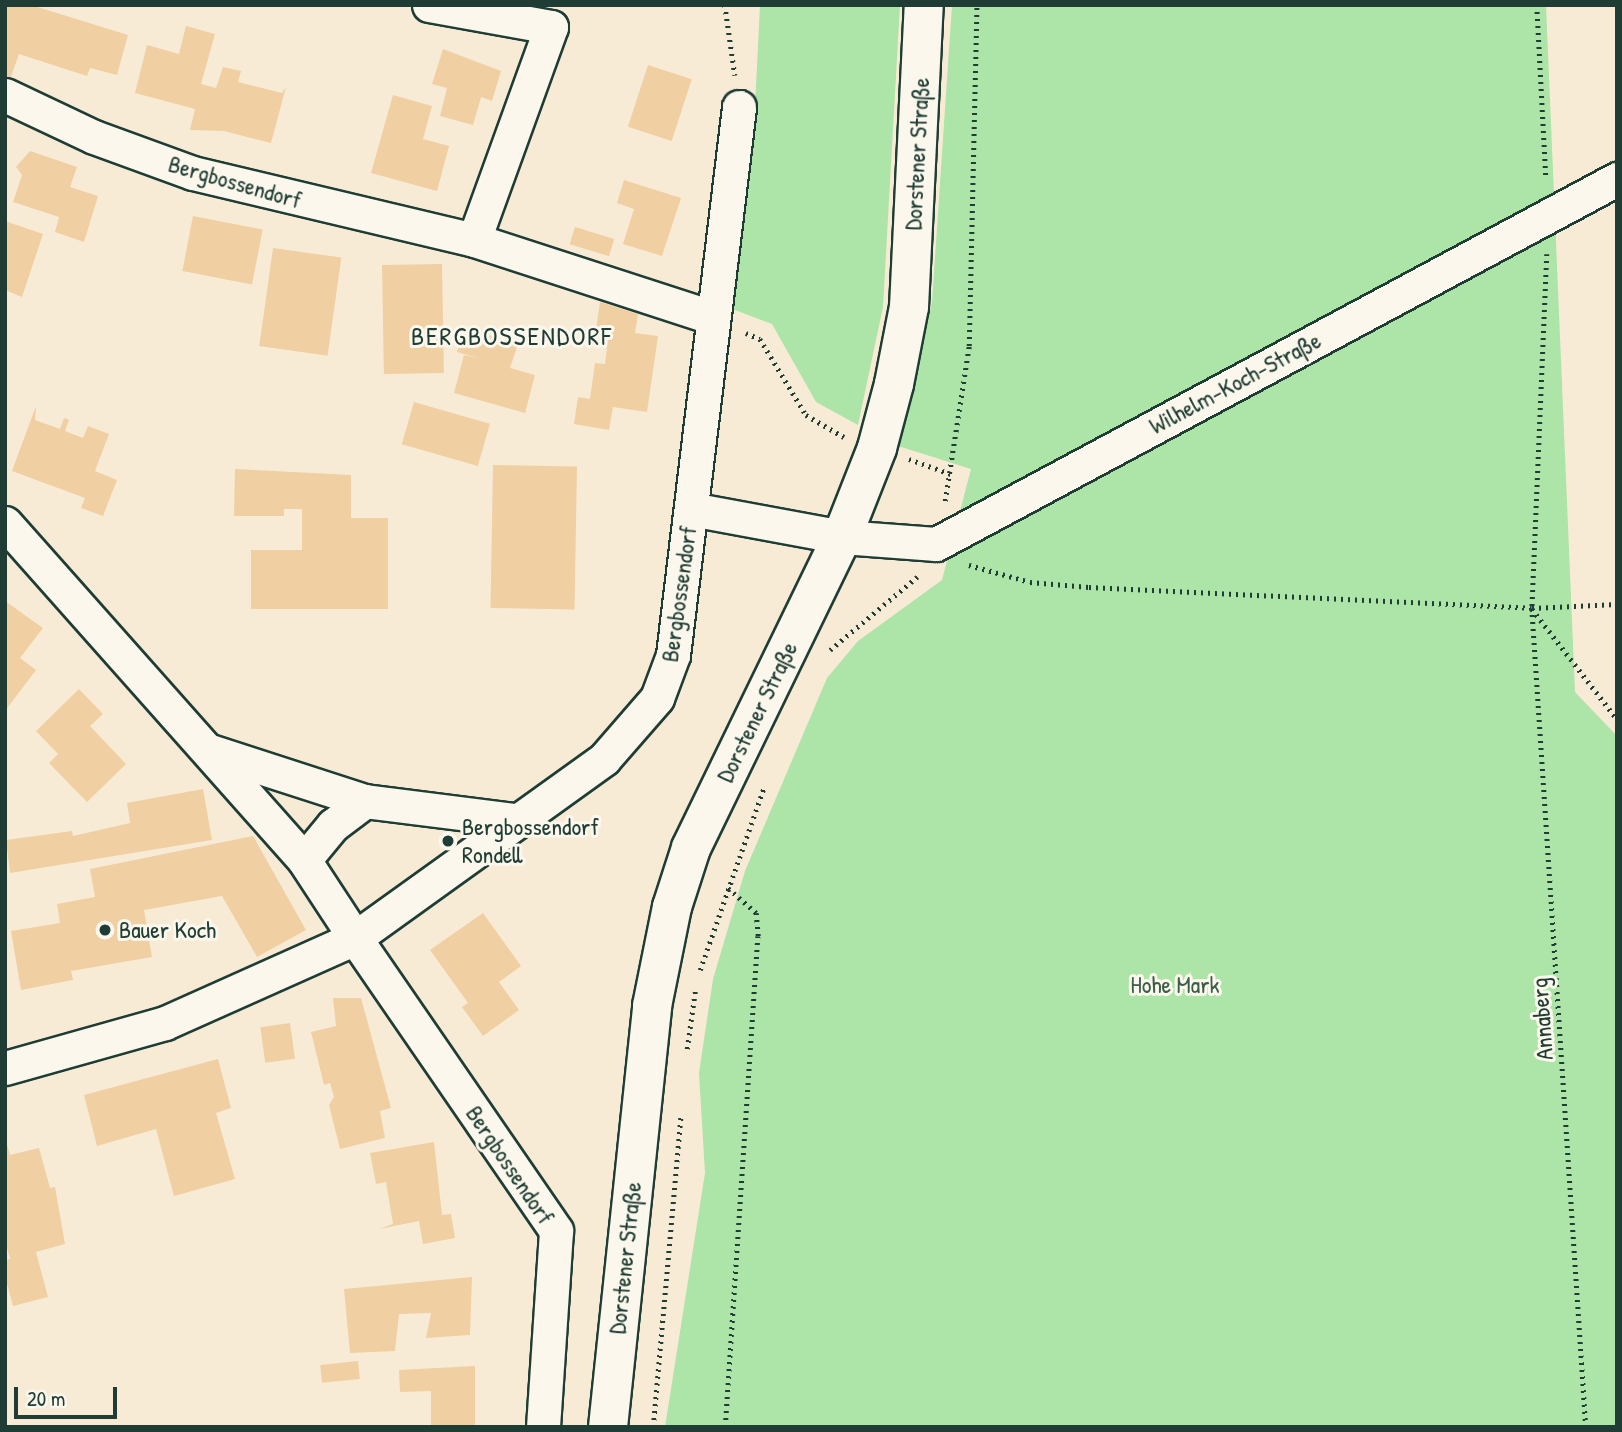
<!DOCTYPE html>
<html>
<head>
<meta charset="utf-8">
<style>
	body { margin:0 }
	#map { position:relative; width:1622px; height:1432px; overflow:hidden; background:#f8ebd6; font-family:"Patrick Hand",sans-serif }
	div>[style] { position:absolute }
	.green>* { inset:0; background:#ade4a7 }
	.building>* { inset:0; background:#f0cfa2; transform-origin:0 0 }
	.path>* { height:4.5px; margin-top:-2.25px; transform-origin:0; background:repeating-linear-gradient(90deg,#1f3d34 0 2px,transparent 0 7px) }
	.roads { filter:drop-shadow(2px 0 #1f3d34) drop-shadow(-2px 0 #1f3d34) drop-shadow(0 2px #1f3d34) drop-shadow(0 -2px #1f3d34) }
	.minor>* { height:33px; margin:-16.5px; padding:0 16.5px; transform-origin:16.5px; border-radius:16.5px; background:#fbf7ec }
	.major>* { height:38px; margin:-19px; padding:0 19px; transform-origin:19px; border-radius:19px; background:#fbf7ec }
	.dots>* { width:19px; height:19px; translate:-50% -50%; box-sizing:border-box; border:4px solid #fbf7ec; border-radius:50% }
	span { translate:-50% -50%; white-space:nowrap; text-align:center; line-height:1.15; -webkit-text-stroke:6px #fbf7ec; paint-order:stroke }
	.street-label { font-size:24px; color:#1f3d34 }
	.poi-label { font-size:24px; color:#1f3d34 }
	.left { translate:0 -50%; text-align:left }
	.park-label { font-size:24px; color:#3b5e4b }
	.neighbourhood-label { font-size:26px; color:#1f3d34; letter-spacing:2px }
	.frame { position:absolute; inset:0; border:7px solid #1f3d34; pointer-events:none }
	.scale { position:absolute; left:14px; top:1387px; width:103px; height:32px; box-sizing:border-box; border:4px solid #1f3d34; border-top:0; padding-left:9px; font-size:21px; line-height:24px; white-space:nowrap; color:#1f3d34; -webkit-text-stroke:5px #fbf7ec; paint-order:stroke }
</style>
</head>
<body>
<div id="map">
	<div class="green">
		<div style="clip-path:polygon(760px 5px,900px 5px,883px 307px,858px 425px,816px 402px,772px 324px,727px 307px,755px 107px)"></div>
		<div style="clip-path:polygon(952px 5px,1546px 5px,1575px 692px,1617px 736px,1617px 1427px,665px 1427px,705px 1173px,699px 1073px,713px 979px,745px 871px,827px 678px,858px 641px,942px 580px,971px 469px,898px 446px,932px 302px)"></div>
	</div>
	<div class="building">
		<div style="clip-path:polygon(5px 5px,31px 5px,128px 35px,117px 75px,90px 68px,87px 76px,19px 54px,10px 79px,5px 76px)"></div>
		<div style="clip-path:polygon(186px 26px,215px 34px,201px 84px,216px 88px,223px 67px,241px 71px,238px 82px,282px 93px,286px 87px,271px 143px,224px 131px,190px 130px,195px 109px,135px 93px,147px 45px,179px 54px)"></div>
		<div style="clip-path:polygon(443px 49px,501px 71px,492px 101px,481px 97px,473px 125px,440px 116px,447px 88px,432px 84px)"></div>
		<div style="left:648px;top:65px;width:46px;height:65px;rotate:18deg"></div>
		<div style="clip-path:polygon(393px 95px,432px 106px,423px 139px,449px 146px,437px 191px,371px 173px)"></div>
		<div style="clip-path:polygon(30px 151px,77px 167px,70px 187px,98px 196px,84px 242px,55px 232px,59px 217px,13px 202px,22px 175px,16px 167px)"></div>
		<div style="clip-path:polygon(624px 180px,681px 198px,662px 256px,623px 244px,634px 209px,617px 203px)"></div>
		<div style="left:193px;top:216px;width:71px;height:56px;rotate:11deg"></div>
		<div style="clip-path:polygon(5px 221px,43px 234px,22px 297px,5px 290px)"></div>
		<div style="left:575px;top:227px;width:41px;height:18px;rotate:17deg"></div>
		<div style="left:273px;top:248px;width:69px;height:99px;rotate:8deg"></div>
		<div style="left:442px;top:264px;width:109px;height:60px;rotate:89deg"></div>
		<div style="clip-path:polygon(600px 302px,638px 314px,635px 333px,658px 336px,647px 412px,613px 407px,609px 430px,574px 424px,578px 397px,590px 399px,595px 363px,605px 364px,609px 331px,596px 329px)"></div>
		<div style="clip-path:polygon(465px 328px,518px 344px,510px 368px,535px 375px,525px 413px,454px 393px,464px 355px,482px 359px,457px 352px)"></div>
		<div style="left:414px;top:402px;width:79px;height:44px;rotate:16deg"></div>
		<div style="clip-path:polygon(36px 406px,35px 420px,60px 429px,64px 418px,69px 420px,65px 431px,83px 438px,88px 426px,109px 434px,95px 471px,117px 480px,103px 516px,81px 508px,85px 498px,12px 471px)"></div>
		<div style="left:493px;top:465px;width:84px;height:143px;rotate:1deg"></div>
		<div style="clip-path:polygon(235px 469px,351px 475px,351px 518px,388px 518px,388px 609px,251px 609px,251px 550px,302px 550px,302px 509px,284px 509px,284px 516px,234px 516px)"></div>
		<div style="clip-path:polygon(5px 601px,43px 628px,20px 658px,36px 670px,5px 711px)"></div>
		<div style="clip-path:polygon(79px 689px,103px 714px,90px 726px,126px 764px,87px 802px,49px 763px,58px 754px,36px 731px)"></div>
		<div style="clip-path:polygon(203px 789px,212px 840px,10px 873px,6px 840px,72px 831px,73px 836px,130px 823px,127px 803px)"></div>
		<div style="clip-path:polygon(253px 836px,306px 930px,257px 957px,222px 896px,144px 910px,152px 957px,71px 971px,73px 980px,21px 990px,11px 931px,60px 923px,57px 904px,95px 897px,90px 869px)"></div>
		<div style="clip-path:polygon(483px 913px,521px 966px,499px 982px,519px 1010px,483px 1036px,462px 1007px,468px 1003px,430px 950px)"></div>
		<div style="clip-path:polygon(333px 998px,361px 998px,391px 1108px,380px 1111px,385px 1138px,340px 1149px,329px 1105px,334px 1097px,330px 1083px,324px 1085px,311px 1032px,336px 1026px)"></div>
		<div style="left:290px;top:1023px;width:36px;height:30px;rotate:82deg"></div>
		<div style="clip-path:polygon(218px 1059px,231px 1108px,216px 1113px,235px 1179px,174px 1196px,156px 1129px,97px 1146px,84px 1095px)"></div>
		<div style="clip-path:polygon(6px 1141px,10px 1155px,39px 1148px,50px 1188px,55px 1187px,65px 1244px,36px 1252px,48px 1297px,13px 1306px,5px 1276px,5px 1260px,10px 1259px,5px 1240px)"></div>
		<div style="clip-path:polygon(434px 1142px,442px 1215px,451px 1214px,455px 1238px,423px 1244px,419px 1221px,379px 1229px,393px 1224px,386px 1182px,376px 1184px,370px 1153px)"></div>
		<div style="clip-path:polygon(472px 1277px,470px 1335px,426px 1338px,431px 1313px,399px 1314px,395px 1351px,350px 1353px,344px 1289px)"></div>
		<div style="left:358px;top:1361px;width:18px;height:38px;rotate:84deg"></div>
		<div style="clip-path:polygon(475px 1366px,475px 1427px,431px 1427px,431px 1391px,400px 1392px,399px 1370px)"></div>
	</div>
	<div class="path">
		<div style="left:725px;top:5px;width:71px;rotate:81.9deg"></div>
		<div style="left:1537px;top:5px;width:174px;rotate:87deg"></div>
		<div style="left:1547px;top:254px;width:354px;rotate:92.4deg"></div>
		<div style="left:1532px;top:608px;width:821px;rotate:86.23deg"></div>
		<div style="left:746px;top:333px;width:15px;rotate:23deg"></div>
		<div style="left:760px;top:339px;width:89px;rotate:58.8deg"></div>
		<div style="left:806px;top:415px;width:44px;rotate:30.1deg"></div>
		<div style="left:909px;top:459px;width:45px;rotate:19.7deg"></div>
		<div style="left:945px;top:501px;width:157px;rotate:-81.2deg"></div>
		<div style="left:969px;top:346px;width:341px;rotate:-88.7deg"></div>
		<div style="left:969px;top:565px;width:63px;rotate:15.6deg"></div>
		<div style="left:1030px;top:582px;width:59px;rotate:4.8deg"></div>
		<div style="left:1089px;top:587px;width:443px;rotate:2.7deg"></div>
		<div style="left:1532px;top:608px;width:85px;rotate:-2.7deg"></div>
		<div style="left:1532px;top:609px;width:139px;rotate:52.3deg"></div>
		<div style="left:830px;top:650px;width:114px;rotate:-40deg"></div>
		<div style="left:700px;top:970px;width:194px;rotate:-70.7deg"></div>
		<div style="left:687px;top:1049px;width:58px;rotate:-82deg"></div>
		<div style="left:653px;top:1427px;width:314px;rotate:-84.9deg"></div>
		<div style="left:725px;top:1427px;width:492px;rotate:-86.2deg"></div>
		<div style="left:758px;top:936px;width:23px;rotate:-95deg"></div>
		<div style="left:756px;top:913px;width:38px;rotate:-139deg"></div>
	</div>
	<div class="roads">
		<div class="minor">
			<div style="left:429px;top:5px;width:124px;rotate:10.2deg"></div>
			<div style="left:551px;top:27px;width:226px;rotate:109.9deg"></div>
			<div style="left:5px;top:95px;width:98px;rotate:25.3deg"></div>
			<div style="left:94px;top:137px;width:105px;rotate:20deg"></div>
			<div style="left:193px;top:173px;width:289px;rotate:13.4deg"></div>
			<div style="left:474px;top:240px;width:249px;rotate:18deg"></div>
			<div style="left:691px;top:509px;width:154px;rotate:10.5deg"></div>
			<div style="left:842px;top:537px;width:94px;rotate:4.3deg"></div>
			<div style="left:936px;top:544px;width:773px;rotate:-28.19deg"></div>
			<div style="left:5px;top:523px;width:451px;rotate:48.4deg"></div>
			<div style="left:210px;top:751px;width:163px;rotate:17.9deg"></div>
			<div style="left:515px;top:820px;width:151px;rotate:-172.8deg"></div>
			<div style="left:365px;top:801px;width:40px;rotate:143deg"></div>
			<div style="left:333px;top:825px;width:45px;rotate:129.6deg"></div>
			<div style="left:304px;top:860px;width:93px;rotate:56.8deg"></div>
			<div style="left:355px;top:938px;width:307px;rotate:-35.7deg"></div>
			<div style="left:604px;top:759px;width:81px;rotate:-49deg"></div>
			<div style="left:657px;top:698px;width:46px;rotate:-69.6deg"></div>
			<div style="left:673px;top:655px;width:552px;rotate:-83.13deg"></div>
			<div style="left:5px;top:1068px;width:166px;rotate:-15.7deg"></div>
			<div style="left:165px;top:1023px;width:208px;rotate:-24.1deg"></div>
			<div style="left:355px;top:938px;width:355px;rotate:55.5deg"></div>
			<div style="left:556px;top:1231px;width:196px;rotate:93.8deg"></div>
		</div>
		<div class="major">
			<div style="left:608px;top:1427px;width:423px;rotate:-84deg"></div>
			<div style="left:652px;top:1006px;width:101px;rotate:-78.6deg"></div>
			<div style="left:672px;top:907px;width:62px;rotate:-72.1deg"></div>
			<div style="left:691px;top:848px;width:346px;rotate:-64.1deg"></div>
			<div style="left:842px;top:537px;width:96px;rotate:-68.5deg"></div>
			<div style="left:877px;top:448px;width:66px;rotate:-75.1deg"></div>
			<div style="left:894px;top:384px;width:78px;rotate:-79deg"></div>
			<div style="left:909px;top:307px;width:302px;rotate:-87.2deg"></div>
		</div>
	</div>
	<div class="dots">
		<div style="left:448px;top:841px;background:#1f3d34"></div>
		<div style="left:105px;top:930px;background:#1f3d34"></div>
	</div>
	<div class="street-label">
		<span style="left:917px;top:154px;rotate:-87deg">Dorstener Straße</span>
		<span style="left:235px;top:182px;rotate:16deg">Bergbossendorf</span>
		<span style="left:1235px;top:383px;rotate:-28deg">Wilhelm-Koch-Straße</span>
		<span style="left:679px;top:594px;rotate:-82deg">Bergbossendorf</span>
		<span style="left:757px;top:712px;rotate:-64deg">Dorstener Straße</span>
		<span style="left:1542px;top:1019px;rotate:-94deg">Annaberg</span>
		<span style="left:510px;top:1165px;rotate:56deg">Bergbossendorf</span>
		<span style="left:625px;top:1258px;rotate:-84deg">Dorstener Straße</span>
	</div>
	<div class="poi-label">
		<span class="left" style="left:462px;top:841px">Bergbossendorf<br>Rondell</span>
		<span class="left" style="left:119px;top:930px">Bauer Koch</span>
	</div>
	<div class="park-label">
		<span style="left:1175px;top:985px">Hohe Mark</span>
	</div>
	<div class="neighbourhood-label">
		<span style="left:512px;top:336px">BERGBOSSENDORF</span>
	</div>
	<div class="frame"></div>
	<div class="scale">20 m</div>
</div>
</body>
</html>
